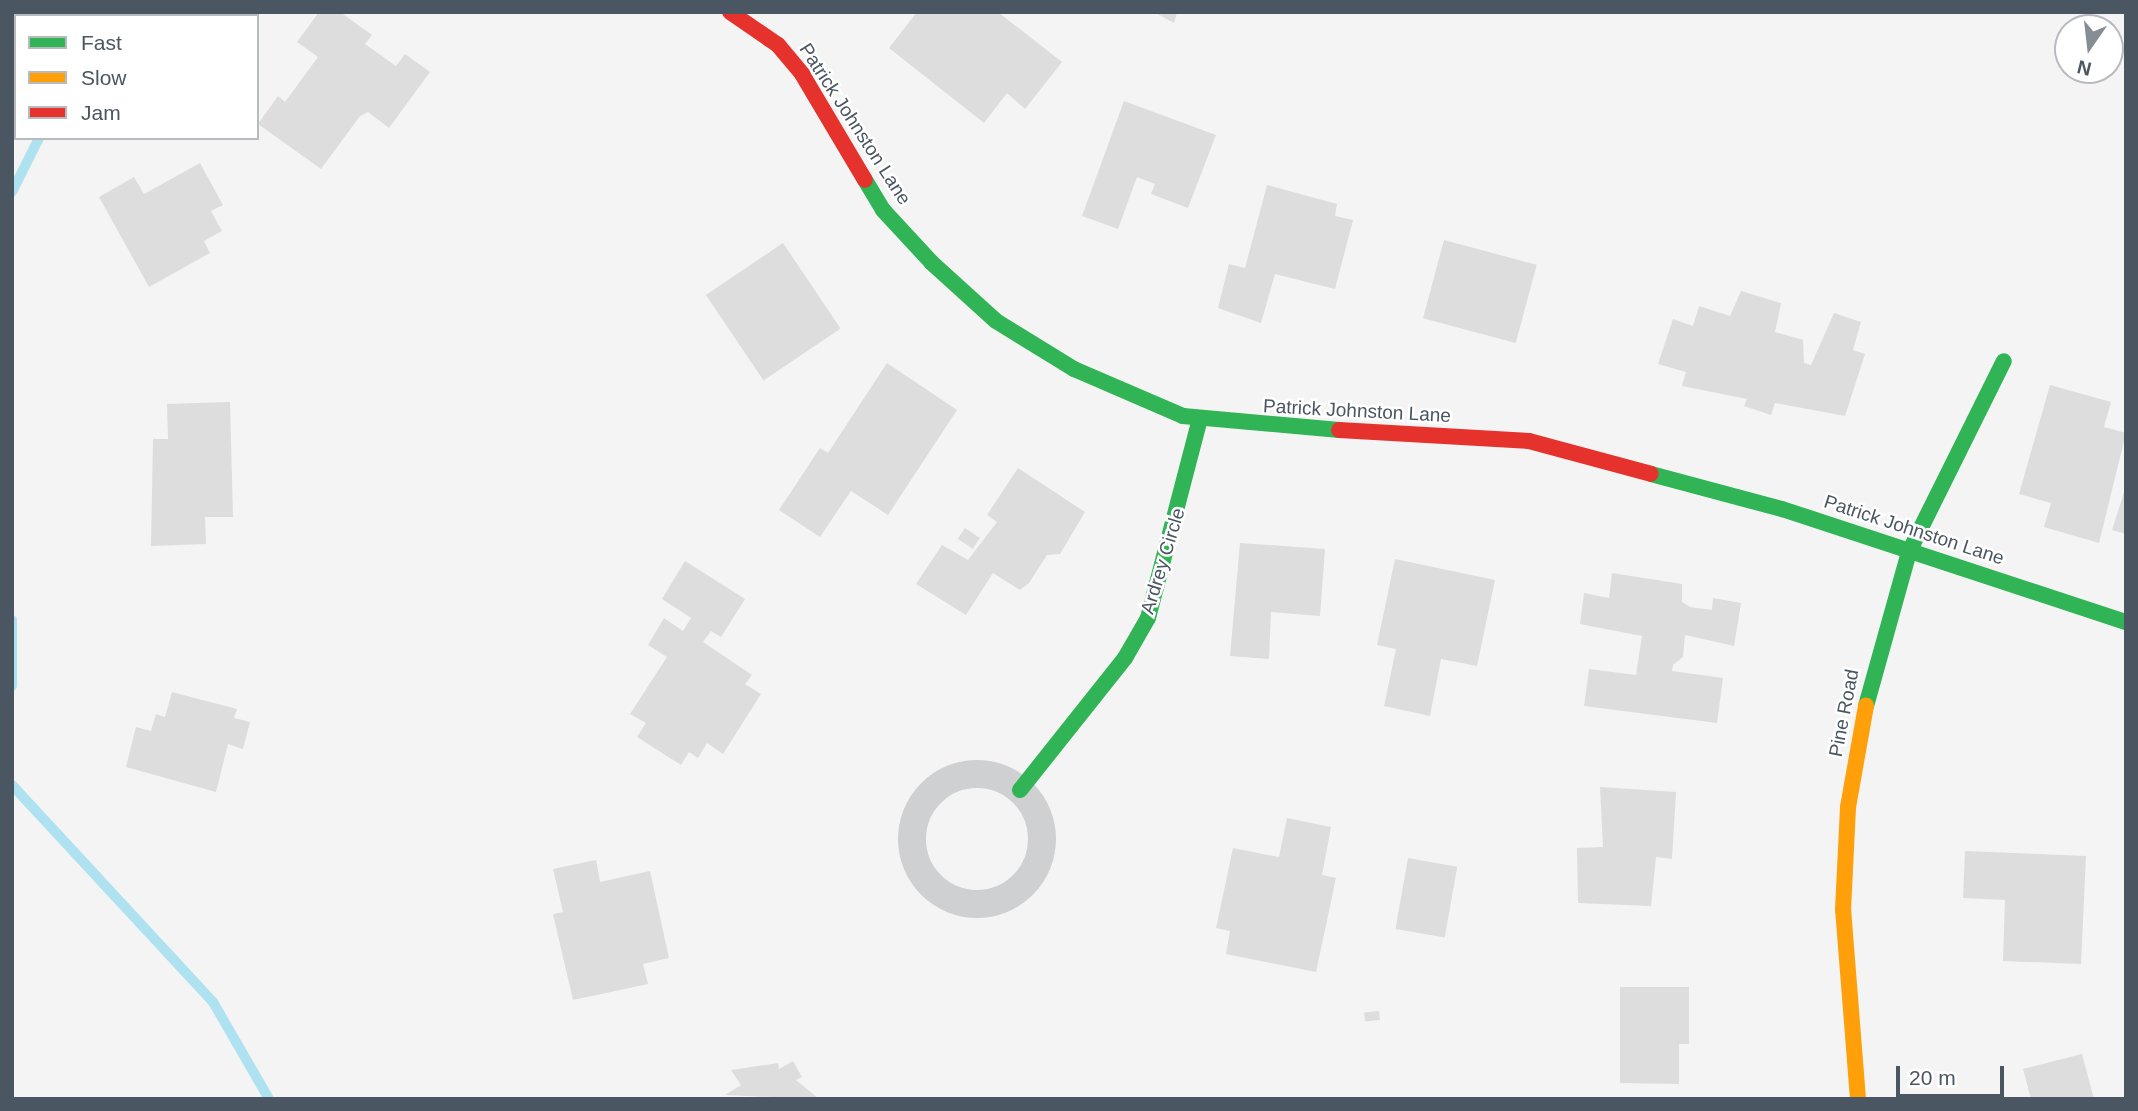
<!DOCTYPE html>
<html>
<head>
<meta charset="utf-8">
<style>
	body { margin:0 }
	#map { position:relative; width:2138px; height:1111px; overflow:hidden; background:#f4f4f4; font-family:Arial,sans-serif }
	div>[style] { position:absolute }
	.stream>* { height:10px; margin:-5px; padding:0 5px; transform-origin:5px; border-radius:5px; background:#aee2f0 }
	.building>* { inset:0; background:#ddddde; transform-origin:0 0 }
	.street>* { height:28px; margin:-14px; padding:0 14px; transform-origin:14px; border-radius:14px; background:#ced0d2 }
	.street>.ring { margin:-14px; padding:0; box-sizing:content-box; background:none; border:28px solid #ced0d2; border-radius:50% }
	.fast>* { height:16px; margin:-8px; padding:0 8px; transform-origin:8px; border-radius:8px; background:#30b455 }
	.slow>* { height:16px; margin:-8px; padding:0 8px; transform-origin:8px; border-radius:8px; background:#ff9f0a }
	.jam>* { height:16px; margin:-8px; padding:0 8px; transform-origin:8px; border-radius:8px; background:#e5322d }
	span { translate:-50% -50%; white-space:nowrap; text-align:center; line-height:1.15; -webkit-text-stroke:5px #fff; paint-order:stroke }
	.street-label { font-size:19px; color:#4a5661 }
	.frame { position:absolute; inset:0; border:14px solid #4a5661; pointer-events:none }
	.legend { position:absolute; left:14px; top:14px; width:245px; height:126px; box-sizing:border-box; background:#fff; border:2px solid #b7bbc0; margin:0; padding:9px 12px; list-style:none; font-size:21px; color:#4a5661 }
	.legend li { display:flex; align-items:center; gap:14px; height:35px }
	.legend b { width:35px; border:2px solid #b7bbc0 }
	.north { position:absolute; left:2054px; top:14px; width:70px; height:70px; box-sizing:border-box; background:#fff; border:2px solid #b7bbc0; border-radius:50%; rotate:194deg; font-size:19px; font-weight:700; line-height:28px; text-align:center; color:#4a5661 }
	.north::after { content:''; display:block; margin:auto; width:24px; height:32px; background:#868d94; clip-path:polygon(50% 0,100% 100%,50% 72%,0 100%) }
	.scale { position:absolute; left:1896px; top:1066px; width:108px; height:32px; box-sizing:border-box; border:4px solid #4a5661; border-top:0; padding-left:9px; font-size:21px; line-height:24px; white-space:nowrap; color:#4a5661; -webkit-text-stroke:5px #fff; paint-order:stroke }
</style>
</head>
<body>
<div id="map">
	<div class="stream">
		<div style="left:79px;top:12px;width:4px;rotate:90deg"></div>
		<div style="left:12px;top:192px;width:60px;rotate:-63.4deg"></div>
		<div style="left:12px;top:620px;width:66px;rotate:90deg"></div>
		<div style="left:12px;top:785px;width:296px;rotate:47.2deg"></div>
		<div style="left:213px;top:1002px;width:112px;rotate:60deg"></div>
	</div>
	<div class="building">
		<div style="clip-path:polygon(319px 12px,340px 12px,372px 35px,365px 44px,396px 66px,405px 54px,430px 72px,389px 128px,368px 112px,360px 116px,321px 169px,258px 124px,278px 96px,285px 102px,318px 57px,297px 42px)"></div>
		<div style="clip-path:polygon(917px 12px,998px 12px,1062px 62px,1025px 109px,1007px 93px,984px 123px,889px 48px)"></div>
		<div style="clip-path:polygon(1154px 12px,1177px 12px,1174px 23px)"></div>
		<div style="clip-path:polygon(1124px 101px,1216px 135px,1188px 208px,1151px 194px,1155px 184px,1137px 177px,1118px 229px,1082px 216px)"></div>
		<div style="clip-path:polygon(200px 163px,223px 205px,211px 211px,222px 231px,204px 241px,210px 253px,149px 287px,99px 197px,134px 177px,144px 194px)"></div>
		<div style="clip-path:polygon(1267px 185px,1337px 204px,1335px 216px,1353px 220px,1335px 289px,1275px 274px,1261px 323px,1218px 308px,1229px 264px,1245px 268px)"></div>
		<div style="left:1444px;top:240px;width:96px;height:81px;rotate:15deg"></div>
		<div style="left:783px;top:243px;width:103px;height:93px;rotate:56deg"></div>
		<div style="clip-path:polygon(1741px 291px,1781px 303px,1775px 332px,1803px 340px,1804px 363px,1811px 365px,1834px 313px,1861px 322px,1853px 350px,1865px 354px,1845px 416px,1775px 403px,1771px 415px,1744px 406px,1747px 399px,1682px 386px,1686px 372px,1658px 364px,1673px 319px,1693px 326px,1699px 306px,1730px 316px)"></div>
		<div style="clip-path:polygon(887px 363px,957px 410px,888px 515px,851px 491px,820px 537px,779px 510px,820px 448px,828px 453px)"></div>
		<div style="clip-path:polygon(2050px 385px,2111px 402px,2104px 427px,2126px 433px,2099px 543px,2044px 527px,2051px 503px,2019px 494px)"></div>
		<div style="clip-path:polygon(230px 402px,233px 517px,205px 517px,206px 544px,151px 546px,153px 439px,168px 439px,167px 404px)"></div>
		<div style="clip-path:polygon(1018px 468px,1085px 512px,1060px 554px,1047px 555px,1029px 583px,1020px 590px,993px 573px,966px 615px,916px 584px,942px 545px,968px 560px,997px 522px,987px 515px)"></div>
		<div style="clip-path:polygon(2126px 486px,2126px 534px,2112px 530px)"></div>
		<div style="left:965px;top:528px;width:18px;height:13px;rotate:34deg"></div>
		<div style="clip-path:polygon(1240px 543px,1325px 549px,1320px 616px,1271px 612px,1269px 659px,1230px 656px)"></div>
		<div style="clip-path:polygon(1395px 559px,1495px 580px,1477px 666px,1441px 659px,1430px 716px,1384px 706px,1396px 649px,1377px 645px)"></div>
		<div style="clip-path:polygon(685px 561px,745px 599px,721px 637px,711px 631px,703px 642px,752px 675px,745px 684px,761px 694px,723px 754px,707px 743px,698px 758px,689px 752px,681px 765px,637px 737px,646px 723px,630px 714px,667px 657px,648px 645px,664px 618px,683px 631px,691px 618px,662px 599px)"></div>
		<div style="clip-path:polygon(1612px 573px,1682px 584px,1682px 602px,1690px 607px,1712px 610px,1713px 598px,1741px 603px,1734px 646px,1685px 635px,1683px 657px,1673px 665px,1672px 671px,1723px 678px,1717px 723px,1584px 706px,1589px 669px,1636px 675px,1642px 636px,1580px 624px,1584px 593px,1609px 598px)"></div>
		<div style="clip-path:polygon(172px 692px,237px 709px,234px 718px,250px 722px,243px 749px,228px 744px,216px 792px,126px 767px,136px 727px,151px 731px,156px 714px,165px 717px)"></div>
		<div style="clip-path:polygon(1600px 787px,1676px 792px,1672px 859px,1656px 857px,1651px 906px,1578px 903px,1577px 848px,1603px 847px)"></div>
		<div style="clip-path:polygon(1287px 818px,1331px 827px,1322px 875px,1336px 878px,1316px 972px,1226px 954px,1230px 931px,1216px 928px,1233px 848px,1279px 857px)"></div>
		<div style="clip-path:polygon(1965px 851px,2086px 856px,2081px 964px,2003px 961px,2005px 900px,1963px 898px)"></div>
		<div style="left:1408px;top:858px;width:50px;height:72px;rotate:10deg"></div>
		<div style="clip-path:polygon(596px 860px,600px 882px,650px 871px,669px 958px,643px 964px,648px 984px,573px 1000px,553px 914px,563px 912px,553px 869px)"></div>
		<div style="clip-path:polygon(1620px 987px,1689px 987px,1689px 1044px,1679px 1044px,1679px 1084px,1620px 1083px)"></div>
		<div style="left:1379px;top:1011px;width:9px;height:15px;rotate:84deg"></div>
		<div style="clip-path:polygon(2082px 1054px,2094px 1099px,2031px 1099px,2023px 1069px)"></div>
		<div style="clip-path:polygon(793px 1061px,802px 1077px,796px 1080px,819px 1099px,725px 1095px,741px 1085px,731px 1070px,778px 1063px,779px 1069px)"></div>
	</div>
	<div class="street">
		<div class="ring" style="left:912px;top:774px;width:102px;height:102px"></div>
	</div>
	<div class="fast">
		<div style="left:865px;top:180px;width:35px;rotate:59deg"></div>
		<div style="left:883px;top:210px;width:72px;rotate:47.2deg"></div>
		<div style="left:932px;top:263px;width:86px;rotate:42.2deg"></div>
		<div style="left:996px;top:321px;width:92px;rotate:31.6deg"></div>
		<div style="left:1074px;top:369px;width:119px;rotate:23.3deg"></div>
		<div style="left:1183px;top:416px;width:157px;rotate:5.1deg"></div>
		<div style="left:1651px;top:474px;width:136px;rotate:15deg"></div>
		<div style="left:1782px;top:509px;width:362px;rotate:18.2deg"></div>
		<div style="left:1866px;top:706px;width:160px;rotate:-74.4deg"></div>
		<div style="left:1909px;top:552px;width:213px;rotate:-63.6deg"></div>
		<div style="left:1020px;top:790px;width:169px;rotate:-51.5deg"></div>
		<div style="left:1125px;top:658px;width:46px;rotate:-60.1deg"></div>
		<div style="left:1148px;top:618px;width:206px;rotate:-75.4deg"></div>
	</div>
	<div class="slow">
		<div style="left:1858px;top:1099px;width:190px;rotate:-94.5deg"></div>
		<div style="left:1843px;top:910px;width:103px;rotate:-87.2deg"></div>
		<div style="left:1848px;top:807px;width:103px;rotate:-79.9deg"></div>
	</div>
	<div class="jam">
		<div style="left:730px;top:12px;width:58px;rotate:34.5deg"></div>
		<div style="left:778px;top:45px;width:38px;rotate:50deg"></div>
		<div style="left:802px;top:74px;width:123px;rotate:59.3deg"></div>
		<div style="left:1339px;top:430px;width:190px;rotate:3.3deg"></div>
		<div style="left:1529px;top:441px;width:126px;rotate:15.1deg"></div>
	</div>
	<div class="street-label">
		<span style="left:855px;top:124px;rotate:57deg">Patrick Johnston Lane</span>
		<span style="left:1357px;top:411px;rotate:3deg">Patrick Johnston Lane</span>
		<span style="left:1914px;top:530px;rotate:18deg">Patrick Johnston Lane</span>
		<span style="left:1163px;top:561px;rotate:-73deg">Ardrey Circle</span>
		<span style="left:1844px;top:713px;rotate:-79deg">Pine Road</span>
	</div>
	<div class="frame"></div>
	<ul class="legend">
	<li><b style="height:9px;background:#30b455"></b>Fast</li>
	<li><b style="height:9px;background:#ff9f0a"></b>Slow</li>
	<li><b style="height:9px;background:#e5322d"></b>Jam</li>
	</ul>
	<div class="north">N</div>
	<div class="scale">20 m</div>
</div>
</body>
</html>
